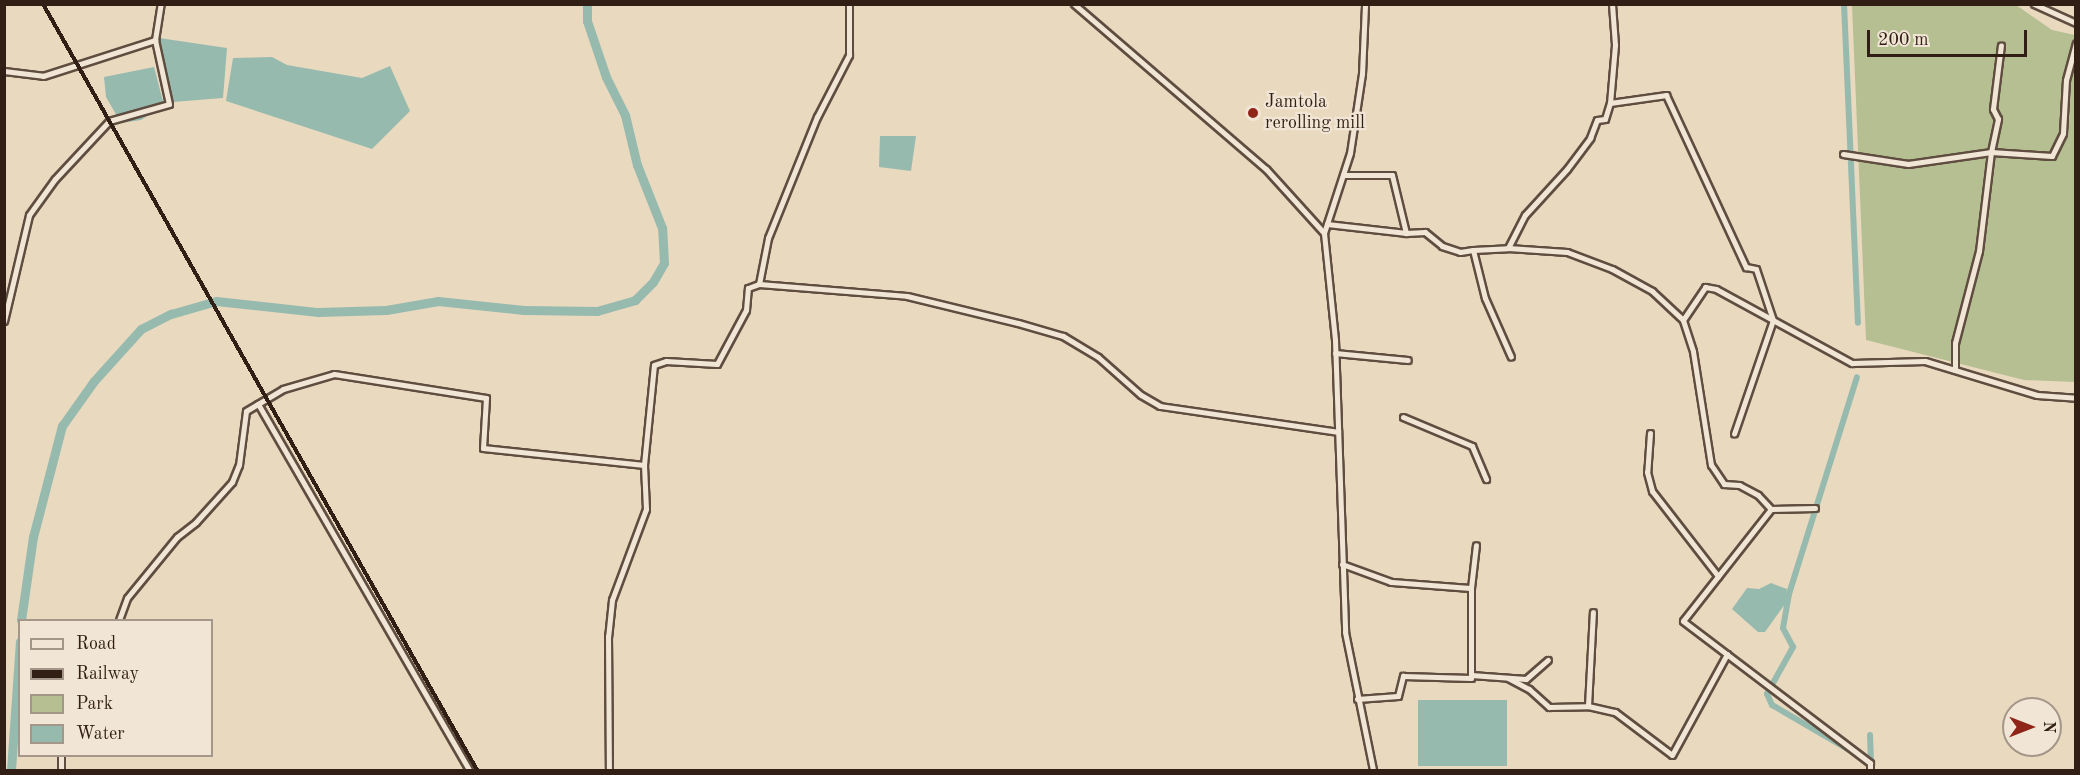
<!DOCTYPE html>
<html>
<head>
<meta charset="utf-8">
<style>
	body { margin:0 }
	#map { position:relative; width:2080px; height:775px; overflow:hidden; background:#e9d9bf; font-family:"Old Standard TT",serif }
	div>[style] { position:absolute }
	.green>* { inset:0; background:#b6bf92 }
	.water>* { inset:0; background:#97baaf; transform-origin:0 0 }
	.canal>* { height:6px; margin:-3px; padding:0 3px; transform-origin:3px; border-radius:3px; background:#97baaf }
	.river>* { height:9px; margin:-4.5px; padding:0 4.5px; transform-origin:4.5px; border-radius:4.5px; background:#97baaf }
	.roads { filter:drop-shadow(2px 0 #5f4d40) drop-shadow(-2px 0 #5f4d40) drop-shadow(0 2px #5f4d40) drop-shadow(0 -2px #5f4d40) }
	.street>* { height:5px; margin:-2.5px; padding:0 2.5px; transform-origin:2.5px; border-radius:2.5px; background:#f1e6d5 }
	.rail>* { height:4px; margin-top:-2px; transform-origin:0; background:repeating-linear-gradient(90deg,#f1e6d5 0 4.5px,#311e15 0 9px); box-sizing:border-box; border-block:2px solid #311e15 }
	.dots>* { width:16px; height:16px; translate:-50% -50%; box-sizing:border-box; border:3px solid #f1e6d5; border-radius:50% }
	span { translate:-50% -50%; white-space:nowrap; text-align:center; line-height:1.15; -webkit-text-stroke:4.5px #f1e6d5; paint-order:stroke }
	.poi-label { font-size:18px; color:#311e15 }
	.left { translate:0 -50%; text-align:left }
	.frame { position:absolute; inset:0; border:6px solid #311e15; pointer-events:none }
	.legend { position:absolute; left:18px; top:619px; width:195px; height:138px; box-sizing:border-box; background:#f1e6d5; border:2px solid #a49688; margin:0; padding:8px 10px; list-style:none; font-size:18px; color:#311e15 }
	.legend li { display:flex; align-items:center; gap:12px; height:30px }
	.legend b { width:30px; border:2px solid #a49688 }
	.north { position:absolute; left:2002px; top:697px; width:60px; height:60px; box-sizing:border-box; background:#f1e6d5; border:2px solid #a49688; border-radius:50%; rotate:90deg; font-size:16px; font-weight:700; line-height:24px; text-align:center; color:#311e15 }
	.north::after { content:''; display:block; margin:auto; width:21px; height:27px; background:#8f2418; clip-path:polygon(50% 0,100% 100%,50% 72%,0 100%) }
	.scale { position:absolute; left:1867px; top:30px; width:160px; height:27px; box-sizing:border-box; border:3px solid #311e15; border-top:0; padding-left:8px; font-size:18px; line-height:21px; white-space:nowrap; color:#311e15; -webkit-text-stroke:4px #f1e6d5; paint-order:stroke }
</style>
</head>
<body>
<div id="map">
	<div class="green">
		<div style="clip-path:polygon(1852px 5px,2016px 5px,2052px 30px,2075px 35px,2075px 382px,2024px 380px,1866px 340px)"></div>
	</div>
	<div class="water">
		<div style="clip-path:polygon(159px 38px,227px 48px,223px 98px,173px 102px)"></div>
		<div style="clip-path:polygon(272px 57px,287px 65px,362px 78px,390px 66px,410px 111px,372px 149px,226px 101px,233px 58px)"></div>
		<div style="clip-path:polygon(154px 67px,164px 105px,141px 120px,121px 123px,106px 97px,104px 77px)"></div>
		<div style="clip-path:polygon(880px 136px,916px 136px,911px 171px,879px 167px)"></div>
		<div style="clip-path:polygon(1771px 583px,1787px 589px,1785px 604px,1765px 632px,1758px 632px,1732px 609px,1747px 588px,1759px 589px)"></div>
		<div style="left:1418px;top:700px;width:89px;height:66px"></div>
	</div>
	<div class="canal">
		<div style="left:1844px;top:4px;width:319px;rotate:87.5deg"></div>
		<div style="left:1870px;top:735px;width:33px;rotate:88deg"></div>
		<div style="left:1856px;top:754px;width:97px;rotate:-149.7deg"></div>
		<div style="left:1772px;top:705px;width:12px;rotate:-114deg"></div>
		<div style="left:1767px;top:694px;width:54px;rotate:-61deg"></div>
		<div style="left:1793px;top:647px;width:21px;rotate:-118deg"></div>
		<div style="left:1783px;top:628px;width:35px;rotate:-80deg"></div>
		<div style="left:1789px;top:594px;width:227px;rotate:-72.6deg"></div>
	</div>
	<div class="river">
		<div style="left:21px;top:620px;width:84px;rotate:-81.8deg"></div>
		<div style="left:33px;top:537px;width:115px;rotate:-75.4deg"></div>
		<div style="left:62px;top:426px;width:55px;rotate:-54.6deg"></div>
		<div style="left:94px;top:381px;width:70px;rotate:-47.9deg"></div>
		<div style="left:141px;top:329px;width:34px;rotate:-27deg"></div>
		<div style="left:171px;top:314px;width:47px;rotate:-16.1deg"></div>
		<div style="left:216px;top:301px;width:103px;rotate:6.2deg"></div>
		<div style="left:318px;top:312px;width:68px;rotate:-1.7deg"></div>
		<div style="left:386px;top:310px;width:53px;rotate:-9.8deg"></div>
		<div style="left:438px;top:301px;width:86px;rotate:6deg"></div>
		<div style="left:524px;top:310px;width:73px;rotate:0.8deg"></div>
		<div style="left:597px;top:311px;width:40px;rotate:-16deg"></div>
		<div style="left:635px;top:300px;width:25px;rotate:-45deg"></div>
		<div style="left:653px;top:282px;width:22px;rotate:-60deg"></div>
		<div style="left:664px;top:263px;width:35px;rotate:-93deg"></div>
		<div style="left:662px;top:228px;width:68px;rotate:-111.6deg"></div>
		<div style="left:637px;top:165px;width:51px;rotate:-103.5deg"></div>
		<div style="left:625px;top:115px;width:42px;rotate:-116.6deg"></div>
		<div style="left:606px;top:77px;width:59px;rotate:-108.7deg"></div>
		<div style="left:587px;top:21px;width:17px;rotate:-90deg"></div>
		<div style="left:11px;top:770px;width:129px;rotate:-86deg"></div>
	</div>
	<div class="roads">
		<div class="street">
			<div style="left:1074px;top:4px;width:253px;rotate:40.7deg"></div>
			<div style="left:1266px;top:169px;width:86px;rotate:47.8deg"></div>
			<div style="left:1324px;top:233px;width:108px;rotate:84.1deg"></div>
			<div style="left:1335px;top:340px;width:292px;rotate:88deg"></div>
			<div style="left:1345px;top:632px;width:141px;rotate:78.5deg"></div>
			<div style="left:1612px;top:4px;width:41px;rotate:85.8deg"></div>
			<div style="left:1615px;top:45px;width:58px;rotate:94.9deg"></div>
			<div style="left:1610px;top:103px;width:57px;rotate:-8.1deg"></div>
			<div style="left:1666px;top:95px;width:190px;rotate:65.1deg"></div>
			<div style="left:1746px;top:267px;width:10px;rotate:11deg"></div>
			<div style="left:1756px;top:269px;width:54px;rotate:71.6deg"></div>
			<div style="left:1773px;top:320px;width:120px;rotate:108.9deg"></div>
			<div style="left:2034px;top:4px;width:46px;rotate:24.3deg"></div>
			<div style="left:4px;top:71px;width:39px;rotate:7deg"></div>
			<div style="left:43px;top:76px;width:118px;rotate:-17.8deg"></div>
			<div style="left:1843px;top:154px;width:66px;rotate:8.7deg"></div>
			<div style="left:1908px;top:164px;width:84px;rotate:-8.2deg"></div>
			<div style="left:1991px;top:152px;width:34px;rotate:-78deg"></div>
			<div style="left:1998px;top:119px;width:11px;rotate:-117deg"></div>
			<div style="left:1993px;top:109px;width:64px;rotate:-82.9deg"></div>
			<div style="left:1343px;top:175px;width:49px"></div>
			<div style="left:1392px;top:175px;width:60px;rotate:76.4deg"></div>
			<div style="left:1406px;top:233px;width:19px;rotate:-3deg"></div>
			<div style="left:1425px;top:232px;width:22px;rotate:39deg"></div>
			<div style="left:1442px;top:246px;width:19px;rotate:18deg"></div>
			<div style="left:1460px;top:252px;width:13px;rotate:-9deg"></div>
			<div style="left:1473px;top:250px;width:49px;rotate:76deg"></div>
			<div style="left:1485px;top:298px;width:64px;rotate:66.2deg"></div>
			<div style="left:1327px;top:224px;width:80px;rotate:6.5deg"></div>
			<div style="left:1324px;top:233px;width:84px;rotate:-72deg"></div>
			<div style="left:1350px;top:153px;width:80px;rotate:-81.4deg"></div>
			<div style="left:1362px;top:74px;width:70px;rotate:-87.5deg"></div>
			<div style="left:1508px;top:248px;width:59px;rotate:3.9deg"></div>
			<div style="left:1567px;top:252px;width:48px;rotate:20.7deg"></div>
			<div style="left:1612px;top:269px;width:46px;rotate:28.8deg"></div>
			<div style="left:1652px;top:291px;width:42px;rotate:43.1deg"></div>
			<div style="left:1473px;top:250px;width:35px;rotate:-3deg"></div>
			<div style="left:1508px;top:248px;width:37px;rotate:-63deg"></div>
			<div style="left:1525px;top:215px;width:62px;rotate:-47.6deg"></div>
			<div style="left:1567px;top:169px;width:39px;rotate:-53deg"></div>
			<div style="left:1590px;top:138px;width:19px;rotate:-69deg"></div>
			<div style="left:1597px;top:120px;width:8px;rotate:-7deg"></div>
			<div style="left:1605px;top:119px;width:17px;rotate:-73deg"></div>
			<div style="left:759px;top:284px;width:47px;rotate:-78.9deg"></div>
			<div style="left:768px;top:238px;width:131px;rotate:-68deg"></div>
			<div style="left:817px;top:117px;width:70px;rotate:-62.7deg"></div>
			<div style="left:849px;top:55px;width:51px;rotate:-90deg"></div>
			<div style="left:4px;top:321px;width:109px;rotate:-76.7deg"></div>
			<div style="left:29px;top:215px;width:44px;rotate:-54.2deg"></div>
			<div style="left:55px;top:179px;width:79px;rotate:-47deg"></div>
			<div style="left:109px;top:121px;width:62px;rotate:-15.8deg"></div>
			<div style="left:169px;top:104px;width:66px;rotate:-102.3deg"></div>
			<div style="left:155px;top:40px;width:36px;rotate:-81deg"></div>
			<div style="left:1335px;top:353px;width:73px;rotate:5.5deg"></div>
			<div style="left:1955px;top:370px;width:27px;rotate:-90deg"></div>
			<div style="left:1955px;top:343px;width:95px;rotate:-75.4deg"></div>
			<div style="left:1979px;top:251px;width:100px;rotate:-83.1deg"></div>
			<div style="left:1991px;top:152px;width:61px;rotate:3.8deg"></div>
			<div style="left:2052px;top:156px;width:25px;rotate:-64deg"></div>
			<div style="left:2063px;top:133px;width:53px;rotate:-86.8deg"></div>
			<div style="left:2066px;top:80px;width:38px;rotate:-75deg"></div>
			<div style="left:258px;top:404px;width:422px;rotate:60deg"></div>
			<div style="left:1403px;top:417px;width:75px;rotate:22.8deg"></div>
			<div style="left:1472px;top:446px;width:36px;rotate:67deg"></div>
			<div style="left:1650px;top:433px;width:39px;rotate:94deg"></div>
			<div style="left:1647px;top:472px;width:20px;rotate:75deg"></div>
			<div style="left:1652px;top:491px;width:108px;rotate:52.2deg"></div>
			<div style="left:644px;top:465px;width:100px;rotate:-84.3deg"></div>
			<div style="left:654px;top:365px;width:13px;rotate:-18deg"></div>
			<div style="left:666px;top:361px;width:51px;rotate:3.4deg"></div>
			<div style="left:717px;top:364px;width:61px;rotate:-61.8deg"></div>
			<div style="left:746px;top:310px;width:22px;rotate:-85deg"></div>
			<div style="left:748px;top:288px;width:12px;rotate:-20deg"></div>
			<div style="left:759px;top:284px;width:148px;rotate:4.6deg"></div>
			<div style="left:907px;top:296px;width:114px;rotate:13.7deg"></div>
			<div style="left:1018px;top:323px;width:47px;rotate:16.1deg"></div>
			<div style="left:1063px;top:336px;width:41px;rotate:31deg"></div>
			<div style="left:1098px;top:357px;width:57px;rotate:41.5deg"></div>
			<div style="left:1141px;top:395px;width:22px;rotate:30deg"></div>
			<div style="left:1160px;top:406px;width:180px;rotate:8.3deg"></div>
			<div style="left:1815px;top:508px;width:44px;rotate:178.7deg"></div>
			<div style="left:1771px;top:509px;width:19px;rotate:-133deg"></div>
			<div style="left:1758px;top:495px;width:21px;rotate:-152deg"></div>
			<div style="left:1739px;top:485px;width:15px;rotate:-176deg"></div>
			<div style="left:1724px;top:484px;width:23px;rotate:-124deg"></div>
			<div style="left:1711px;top:465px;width:115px;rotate:-99deg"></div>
			<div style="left:1693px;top:351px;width:33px;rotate:-108deg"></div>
			<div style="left:1683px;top:320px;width:40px;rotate:-56deg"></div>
			<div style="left:1705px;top:287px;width:11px;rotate:10deg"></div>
			<div style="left:1716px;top:289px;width:155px;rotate:28.6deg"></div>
			<div style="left:1852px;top:363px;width:73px;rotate:-1.6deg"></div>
			<div style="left:1925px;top:361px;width:117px;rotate:16.9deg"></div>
			<div style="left:2037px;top:395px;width:39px;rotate:4deg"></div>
			<div style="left:1771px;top:509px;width:142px;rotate:128.2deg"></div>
			<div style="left:1683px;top:621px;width:235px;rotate:37.2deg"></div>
			<div style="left:1870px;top:763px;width:7px;rotate:90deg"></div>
			<div style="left:1342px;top:564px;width:52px;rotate:20.2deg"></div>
			<div style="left:1391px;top:582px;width:80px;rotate:4.3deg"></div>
			<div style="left:119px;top:620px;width:23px;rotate:-70deg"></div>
			<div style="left:127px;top:598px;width:79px;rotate:-50.7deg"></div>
			<div style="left:177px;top:537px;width:24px;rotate:-38deg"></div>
			<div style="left:196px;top:522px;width:54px;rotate:-48deg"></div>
			<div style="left:232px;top:482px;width:18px;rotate:-68deg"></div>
			<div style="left:239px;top:465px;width:54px;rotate:-82.6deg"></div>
			<div style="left:246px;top:411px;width:43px;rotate:-30.7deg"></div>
			<div style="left:283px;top:389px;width:53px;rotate:-16.4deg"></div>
			<div style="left:334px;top:374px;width:154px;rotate:9deg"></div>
			<div style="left:486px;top:398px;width:50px;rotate:93.4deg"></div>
			<div style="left:483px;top:448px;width:162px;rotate:6deg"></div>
			<div style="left:644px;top:465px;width:44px;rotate:87.4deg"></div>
			<div style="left:646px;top:509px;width:97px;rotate:110.5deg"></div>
			<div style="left:612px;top:600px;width:36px;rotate:96deg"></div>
			<div style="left:608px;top:636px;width:134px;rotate:89.6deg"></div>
			<div style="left:1471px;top:675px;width:55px;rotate:4.2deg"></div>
			<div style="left:1526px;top:679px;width:29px;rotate:-41deg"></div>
			<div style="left:1508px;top:678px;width:24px;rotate:28deg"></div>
			<div style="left:1529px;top:689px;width:27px;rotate:42deg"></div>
			<div style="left:1549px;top:707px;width:39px;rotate:-1deg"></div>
			<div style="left:1588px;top:706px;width:28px;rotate:13deg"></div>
			<div style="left:1615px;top:712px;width:71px;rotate:37deg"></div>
			<div style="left:1672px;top:755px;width:115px;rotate:-61.4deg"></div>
			<div style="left:1357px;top:699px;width:41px;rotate:-4.2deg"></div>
			<div style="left:1398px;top:696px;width:21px;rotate:-76deg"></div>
			<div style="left:1403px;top:676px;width:68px;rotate:1.7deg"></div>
			<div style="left:1471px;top:678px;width:90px;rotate:-90deg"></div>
			<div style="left:1471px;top:588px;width:43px;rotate:-83.4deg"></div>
			<div style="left:1588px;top:706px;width:94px;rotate:-87deg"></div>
			<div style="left:61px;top:770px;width:14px;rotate:-90deg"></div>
		</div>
	</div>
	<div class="rail">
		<div style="left:43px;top:4px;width:880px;rotate:60.46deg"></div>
	</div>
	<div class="dots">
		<div style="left:1253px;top:113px;background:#8f2418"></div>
	</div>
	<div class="poi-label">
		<span class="left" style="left:1265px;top:113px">Jamtola<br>rerolling mill</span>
	</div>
	<div class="frame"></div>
	<ul class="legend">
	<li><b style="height:8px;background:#f1e6d5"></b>Road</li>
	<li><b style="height:8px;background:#311e15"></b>Railway</li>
	<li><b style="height:16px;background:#b6bf92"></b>Park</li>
	<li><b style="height:16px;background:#97baaf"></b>Water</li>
	</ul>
	<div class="north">N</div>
	<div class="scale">200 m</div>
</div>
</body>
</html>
